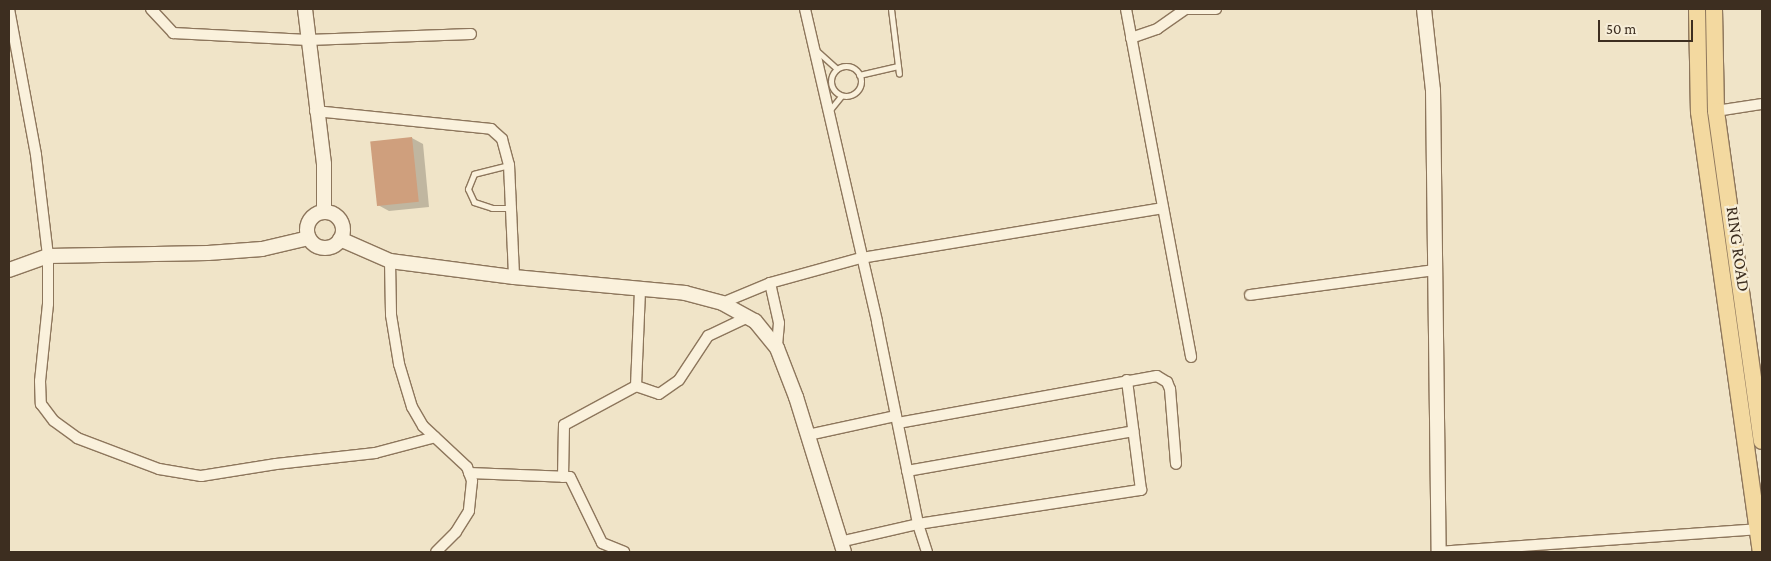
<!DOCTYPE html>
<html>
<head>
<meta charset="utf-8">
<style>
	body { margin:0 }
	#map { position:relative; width:1771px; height:561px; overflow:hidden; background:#f0e4c8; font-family:"Crimson Pro",serif }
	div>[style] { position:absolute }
	.shadow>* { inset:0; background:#0003 }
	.building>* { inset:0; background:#cf9f7d; transform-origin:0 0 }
	.roads { filter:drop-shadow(1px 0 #8d765c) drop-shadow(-1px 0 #8d765c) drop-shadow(0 1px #8d765c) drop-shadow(0 -1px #8d765c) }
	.lane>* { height:5px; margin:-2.5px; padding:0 2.5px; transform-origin:2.5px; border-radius:2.5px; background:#faf1dc }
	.lane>.ring { margin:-2.5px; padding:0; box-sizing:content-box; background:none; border:5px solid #faf1dc; border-radius:50% }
	.street>* { height:10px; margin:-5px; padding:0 5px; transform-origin:5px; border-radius:5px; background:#faf1dc }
	.secondary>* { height:14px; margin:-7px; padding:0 7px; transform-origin:7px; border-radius:7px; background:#faf1dc }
	.secondary>.ring { margin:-7px; padding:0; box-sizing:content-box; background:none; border:14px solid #faf1dc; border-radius:50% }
	.primary>* { height:16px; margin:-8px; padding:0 8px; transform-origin:8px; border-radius:8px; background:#f3d9a0 }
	span { translate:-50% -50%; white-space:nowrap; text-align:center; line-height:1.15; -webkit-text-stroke:4.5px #f7eed8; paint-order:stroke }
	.street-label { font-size:18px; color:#3d2e20 }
	.frame { position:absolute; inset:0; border:10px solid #3d2e20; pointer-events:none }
	.scale { position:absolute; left:1598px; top:20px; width:95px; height:22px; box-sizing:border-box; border:2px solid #3d2e20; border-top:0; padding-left:6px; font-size:15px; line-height:18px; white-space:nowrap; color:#3d2e20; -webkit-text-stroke:4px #f7eed8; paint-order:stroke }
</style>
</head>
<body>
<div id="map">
	<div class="shadow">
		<div style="clip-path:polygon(412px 138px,423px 144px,429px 207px,389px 211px,378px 205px,371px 142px)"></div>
	</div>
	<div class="building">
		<div style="left:412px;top:137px;width:65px;height:42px;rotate:84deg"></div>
	</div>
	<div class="roads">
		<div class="lane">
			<div style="left:891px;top:9px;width:65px;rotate:83deg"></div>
			<div style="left:816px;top:50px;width:28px;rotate:42deg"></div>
			<div class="ring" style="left:831px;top:66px;width:25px;height:25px"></div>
			<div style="left:859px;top:75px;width:40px;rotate:-13deg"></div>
			<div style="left:829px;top:111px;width:19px;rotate:-51deg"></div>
			<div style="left:509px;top:165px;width:36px;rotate:166deg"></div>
			<div style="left:474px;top:174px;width:16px;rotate:112deg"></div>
			<div style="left:468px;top:189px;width:14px;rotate:65deg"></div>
			<div style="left:474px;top:202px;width:19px;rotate:18deg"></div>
			<div style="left:492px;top:208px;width:18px"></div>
		</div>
		<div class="street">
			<div style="left:9px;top:9px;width:148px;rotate:79.5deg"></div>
			<div style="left:36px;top:155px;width:102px;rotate:83.2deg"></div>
			<div style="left:48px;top:256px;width:48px;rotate:90deg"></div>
			<div style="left:48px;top:304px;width:77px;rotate:95.9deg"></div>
			<div style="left:40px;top:381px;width:23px;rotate:88deg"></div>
			<div style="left:41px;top:404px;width:21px;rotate:53deg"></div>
			<div style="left:54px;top:421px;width:29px;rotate:36deg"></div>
			<div style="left:77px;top:438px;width:88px;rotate:20.7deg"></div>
			<div style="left:159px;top:469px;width:43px;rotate:9.5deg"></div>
			<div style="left:201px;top:476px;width:76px;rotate:-9.1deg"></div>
			<div style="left:276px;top:464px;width:100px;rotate:-6.3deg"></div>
			<div style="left:375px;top:453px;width:62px;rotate:-14.9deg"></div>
			<div style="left:151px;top:9px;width:33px;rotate:47deg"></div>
			<div style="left:173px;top:33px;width:135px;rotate:3deg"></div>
			<div style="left:308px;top:40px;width:163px;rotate:-2.1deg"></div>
			<div style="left:805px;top:9px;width:321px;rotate:77deg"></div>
			<div style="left:877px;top:322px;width:206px;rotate:78.5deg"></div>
			<div style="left:918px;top:524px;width:80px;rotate:167deg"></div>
			<div style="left:1126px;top:9px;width:354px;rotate:79.4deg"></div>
			<div style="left:1188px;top:9px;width:28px"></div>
			<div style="left:1131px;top:38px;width:28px;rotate:-19deg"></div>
			<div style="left:1157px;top:29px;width:35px;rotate:-35deg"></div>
			<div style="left:315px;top:111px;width:177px;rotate:5.8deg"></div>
			<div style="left:491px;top:129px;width:15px;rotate:42deg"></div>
			<div style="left:502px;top:139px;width:27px;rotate:75deg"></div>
			<div style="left:509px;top:165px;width:112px;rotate:87.4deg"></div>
			<div style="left:1716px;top:111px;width:47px;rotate:-8.7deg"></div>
			<div style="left:390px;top:261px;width:54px;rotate:88.9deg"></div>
			<div style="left:391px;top:315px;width:50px;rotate:80.7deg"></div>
			<div style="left:399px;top:364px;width:45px;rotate:73.2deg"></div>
			<div style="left:412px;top:407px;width:22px;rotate:60deg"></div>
			<div style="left:423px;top:426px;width:60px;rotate:43deg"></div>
			<div style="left:467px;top:467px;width:15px;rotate:70deg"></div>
			<div style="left:472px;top:481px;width:30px;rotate:96deg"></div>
			<div style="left:469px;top:511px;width:25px;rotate:122deg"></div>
			<div style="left:456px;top:532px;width:28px;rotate:135deg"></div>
			<div style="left:770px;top:283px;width:41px;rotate:77.3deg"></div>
			<div style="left:779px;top:323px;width:25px;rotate:95deg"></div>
			<div style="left:1250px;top:295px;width:187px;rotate:-7.7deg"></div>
			<div style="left:722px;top:303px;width:52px;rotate:-22.6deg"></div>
			<div style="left:770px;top:283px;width:94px;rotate:-15.4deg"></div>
			<div style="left:861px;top:258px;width:306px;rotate:-9.4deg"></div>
			<div style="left:636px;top:386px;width:24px;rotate:19deg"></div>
			<div style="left:659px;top:394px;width:24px;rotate:-35deg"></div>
			<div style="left:679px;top:380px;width:53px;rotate:-56.6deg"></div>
			<div style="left:708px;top:336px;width:44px;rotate:-25.4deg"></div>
			<div style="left:898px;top:423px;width:263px;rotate:-10.3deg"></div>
			<div style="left:1157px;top:376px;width:12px;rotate:31deg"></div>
			<div style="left:1167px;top:382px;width:8px;rotate:67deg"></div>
			<div style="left:1170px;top:389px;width:75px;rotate:85.4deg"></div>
			<div style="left:808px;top:435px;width:90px;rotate:-12.2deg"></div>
			<div style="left:907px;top:471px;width:230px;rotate:-10deg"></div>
			<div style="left:469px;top:473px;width:101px;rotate:2.3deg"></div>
			<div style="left:570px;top:477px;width:73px;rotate:64.1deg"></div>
			<div style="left:602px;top:543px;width:24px;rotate:22deg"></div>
			<div style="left:563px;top:477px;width:52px;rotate:-88.9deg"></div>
			<div style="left:564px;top:425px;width:82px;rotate:-28.4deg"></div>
			<div style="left:636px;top:386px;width:97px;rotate:-87.6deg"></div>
			<div style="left:927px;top:552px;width:29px;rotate:-108deg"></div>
			<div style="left:918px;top:524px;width:226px;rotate:-8.7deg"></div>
			<div style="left:1141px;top:490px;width:111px;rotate:-97.3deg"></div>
			<div style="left:1439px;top:552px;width:324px;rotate:-4.1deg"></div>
		</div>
		<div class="secondary">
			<div style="left:305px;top:9px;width:156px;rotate:83deg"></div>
			<div style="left:324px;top:164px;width:48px;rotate:90deg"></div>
			<div style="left:1424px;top:9px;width:81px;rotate:83.7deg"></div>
			<div style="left:1433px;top:90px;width:462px;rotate:89.3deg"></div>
			<div class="ring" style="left:307px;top:212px;width:22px;height:22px"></div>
			<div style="left:340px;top:239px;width:55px;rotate:23.7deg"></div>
			<div style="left:390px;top:261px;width:125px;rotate:7.4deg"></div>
			<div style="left:514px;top:277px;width:172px;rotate:5.3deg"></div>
			<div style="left:685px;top:293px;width:38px;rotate:15deg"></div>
			<div style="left:722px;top:303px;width:38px;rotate:29deg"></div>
			<div style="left:755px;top:321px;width:35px;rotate:51deg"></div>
			<div style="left:777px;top:348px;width:53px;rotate:68.8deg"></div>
			<div style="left:796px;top:397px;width:162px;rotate:72.8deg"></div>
			<div style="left:9px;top:270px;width:41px;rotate:-19.7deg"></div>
			<div style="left:48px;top:256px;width:160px;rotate:-1.1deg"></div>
			<div style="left:208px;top:253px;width:54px;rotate:-4.2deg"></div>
			<div style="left:262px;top:249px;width:48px;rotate:-13.2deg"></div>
		</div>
		<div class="primary">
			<div style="left:1697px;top:9px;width:103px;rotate:88.9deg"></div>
			<div style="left:1699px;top:112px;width:444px;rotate:82deg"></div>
			<div style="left:1714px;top:9px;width:102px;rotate:88.9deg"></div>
			<div style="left:1716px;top:111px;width:333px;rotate:82.1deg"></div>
		</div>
	</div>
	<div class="street-label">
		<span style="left:1738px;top:249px;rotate:82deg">RING ROAD</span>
	</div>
	<div class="frame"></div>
	<div class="scale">50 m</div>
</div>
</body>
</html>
